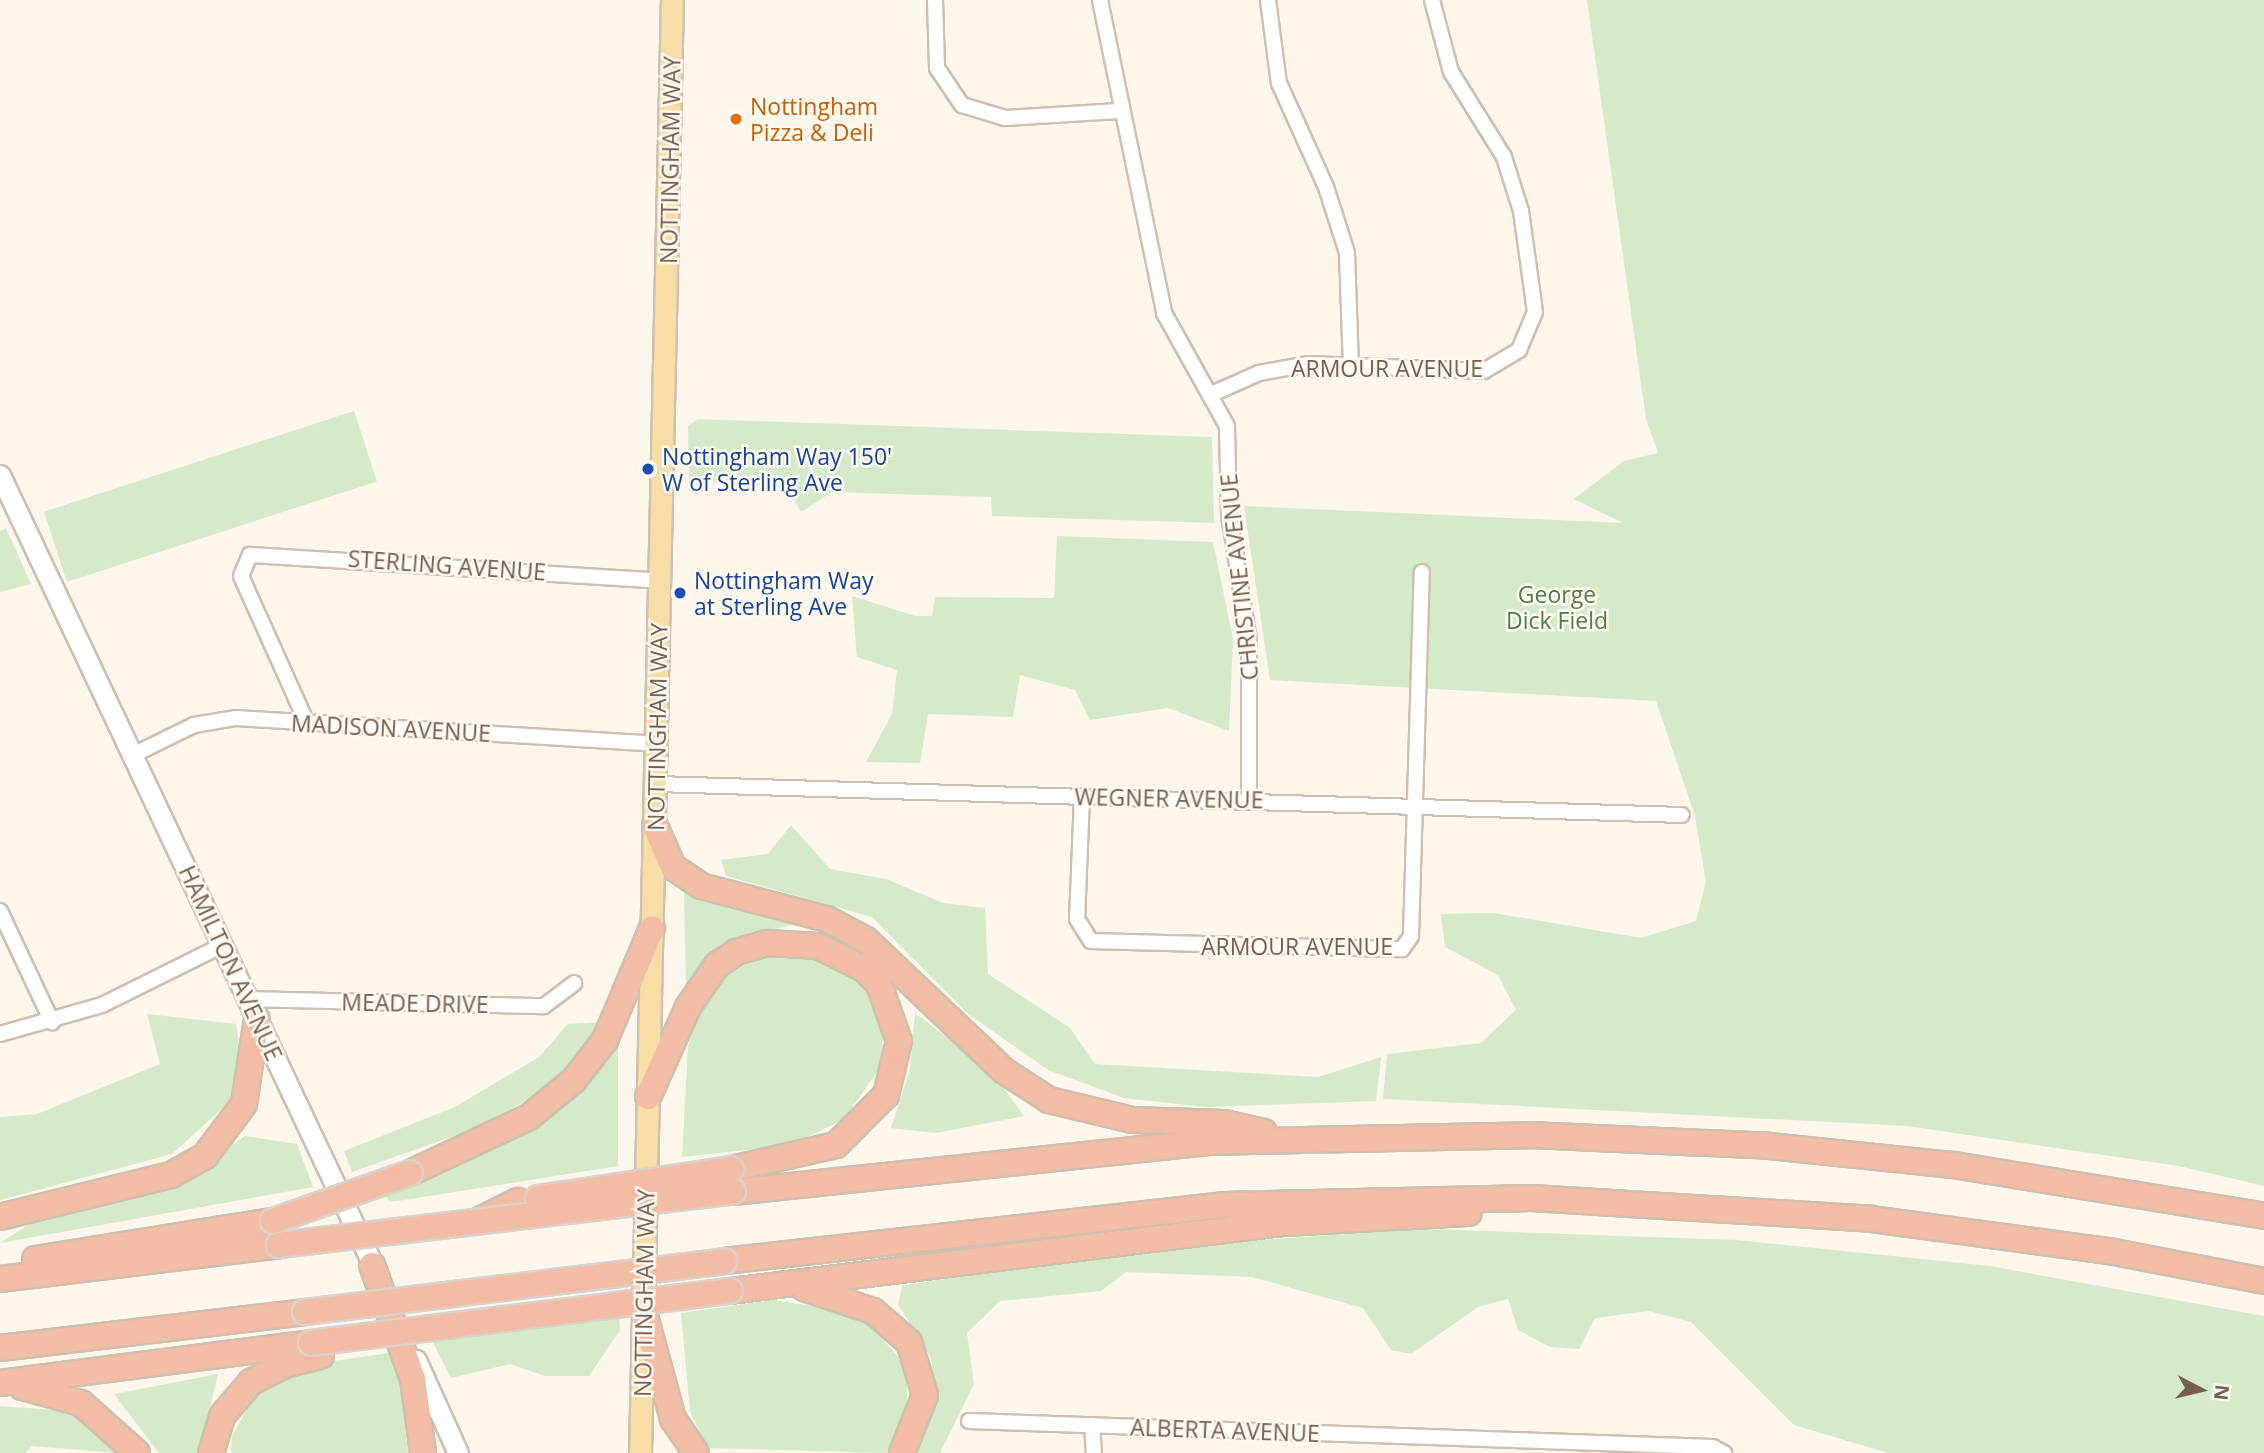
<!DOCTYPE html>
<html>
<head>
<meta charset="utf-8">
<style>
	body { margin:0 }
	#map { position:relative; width:2264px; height:1453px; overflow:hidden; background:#fcf6eb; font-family:"Open Sans",sans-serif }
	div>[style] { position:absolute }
	.green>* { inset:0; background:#d5eac9; transform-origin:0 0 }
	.roads { filter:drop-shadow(2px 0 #cebfb0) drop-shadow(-2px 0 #cebfb0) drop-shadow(0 2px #cebfb0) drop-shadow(0 -2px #cebfb0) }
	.minor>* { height:14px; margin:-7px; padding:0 7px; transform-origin:7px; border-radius:7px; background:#fff }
	.secondary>* { height:19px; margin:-9.5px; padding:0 9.5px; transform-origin:9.5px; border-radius:9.5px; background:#fff }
	.primary>* { height:21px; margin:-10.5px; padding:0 10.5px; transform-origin:10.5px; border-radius:10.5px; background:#f7dda6 }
	.motorway>* { height:24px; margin:-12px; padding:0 12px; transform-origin:12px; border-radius:12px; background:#f3bca4 }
	.bridges { filter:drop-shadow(2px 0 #d9d2cd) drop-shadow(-2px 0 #d9d2cd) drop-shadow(0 2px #d9d2cd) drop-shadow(0 -2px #d9d2cd) }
	.motorway-bridge>* { height:24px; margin:-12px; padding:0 12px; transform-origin:12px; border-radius:12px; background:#f3bca4 }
	.dots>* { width:19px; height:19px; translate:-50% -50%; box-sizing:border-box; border:4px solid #fefaf1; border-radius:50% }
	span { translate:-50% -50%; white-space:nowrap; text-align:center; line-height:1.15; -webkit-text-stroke:5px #fefaf1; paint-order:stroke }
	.food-label { font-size:23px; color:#c56008 }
	.left { translate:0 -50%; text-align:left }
	.street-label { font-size:23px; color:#775e4e }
	.transit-label { font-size:23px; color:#164399 }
	.park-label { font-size:23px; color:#547c46 }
	.north { position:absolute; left:2166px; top:1355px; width:70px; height:70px; -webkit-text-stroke:5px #fefaf1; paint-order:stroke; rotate:97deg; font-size:19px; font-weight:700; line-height:28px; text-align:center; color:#775e4e }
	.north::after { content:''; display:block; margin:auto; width:24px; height:32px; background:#775e4e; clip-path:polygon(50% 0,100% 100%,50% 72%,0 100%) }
</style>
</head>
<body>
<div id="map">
	<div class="green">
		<div style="clip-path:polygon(1587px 0,2264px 0,2264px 1186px,2179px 1166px,1907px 1126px,1383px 1099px,1387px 1054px,1481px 1043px,1516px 1010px,1498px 975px,1445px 947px,1441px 914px,1494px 913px,1641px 938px,1696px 921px,1706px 882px,1695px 816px,1656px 701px,1270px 680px,1244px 506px,1623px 523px,1574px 499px,1624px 461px,1658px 453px,1646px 419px)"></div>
		<div style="left:354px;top:411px;width:74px;height:326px;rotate:72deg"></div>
		<div style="clip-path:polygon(698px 419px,1212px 437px,1214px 523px,992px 516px,991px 497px,832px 492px,801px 512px,787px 488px,689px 480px,688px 426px)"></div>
		<div style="clip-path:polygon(6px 528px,31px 584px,0 592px,0 531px)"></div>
		<div style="clip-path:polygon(1057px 536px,1213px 542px,1233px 639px,1229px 731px,1168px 708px,1090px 720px,1075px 690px,1020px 675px,1013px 717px,928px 714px,920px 763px,866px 762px,892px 714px,897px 670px,857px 657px,852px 596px,915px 616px,932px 616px,935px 597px,1054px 598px)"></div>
		<div style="clip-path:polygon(791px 825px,830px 869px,886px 879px,943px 903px,985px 908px,988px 974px,1070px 1028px,1095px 1064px,1318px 1077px,1381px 1057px,1376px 1101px,1205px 1107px,1124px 1098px,1048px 1070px,967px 1013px,872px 917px,726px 876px,721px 860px,768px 854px)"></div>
		<div style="clip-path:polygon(684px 891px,805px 921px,721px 944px,686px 984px)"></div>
		<div style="clip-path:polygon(784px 953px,834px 961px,881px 1005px,883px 1064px,843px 1120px,790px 1145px,682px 1157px,688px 1046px,701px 1009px,729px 965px)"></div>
		<div style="clip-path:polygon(915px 1013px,991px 1071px,1024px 1116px,936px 1133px,891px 1128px,910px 1070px)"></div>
		<div style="clip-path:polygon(147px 1014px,236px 1024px,243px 1070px,228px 1103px,172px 1154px,0 1200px,0 1117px,37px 1114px,160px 1064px)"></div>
		<div style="clip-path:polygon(604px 1022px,560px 1080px,482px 1126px,352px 1172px,344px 1151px,455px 1107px,539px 1057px,568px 1024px)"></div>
		<div style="clip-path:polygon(618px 1038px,618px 1166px,391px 1202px,380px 1191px,488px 1149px)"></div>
		<div style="clip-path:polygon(245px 1136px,297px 1144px,313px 1187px,0 1243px,33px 1222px,188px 1176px)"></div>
		<div style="clip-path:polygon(1424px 1229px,1736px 1240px,1990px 1266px,2264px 1316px,2264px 1453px,1888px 1453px,1794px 1425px,1691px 1322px,1649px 1311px,1595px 1318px,1579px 1349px,1550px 1347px,1518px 1330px,1508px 1299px,1478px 1307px,1411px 1354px,1391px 1350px,1363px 1308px,1252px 1277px,1126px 1272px,1101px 1291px,1000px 1301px,967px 1333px,974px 1384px,940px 1453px,911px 1453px,936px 1398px,931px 1358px,898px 1304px,902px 1286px,1126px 1249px)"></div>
		<div style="clip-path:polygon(773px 1300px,844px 1311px,872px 1327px,907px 1367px,907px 1422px,889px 1453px,707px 1448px,690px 1411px,681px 1313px)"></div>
		<div style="clip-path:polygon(619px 1314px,620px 1330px,589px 1376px,545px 1376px,510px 1364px,451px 1378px,431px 1339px)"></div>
		<div style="clip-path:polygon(396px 1352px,408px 1453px,231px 1453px,232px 1436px,259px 1388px,327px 1362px)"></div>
		<div style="clip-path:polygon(218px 1374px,199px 1453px,159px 1453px,114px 1394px)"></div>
		<div style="clip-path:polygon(0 1406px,69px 1411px,117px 1453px,31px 1446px,26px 1453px,0 1453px)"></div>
	</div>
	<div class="roads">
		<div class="minor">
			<div style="left:935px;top:0;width:68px;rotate:88.3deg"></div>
			<div style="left:937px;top:68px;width:45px;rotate:56deg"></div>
			<div style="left:962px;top:105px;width:45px;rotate:16.8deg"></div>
			<div style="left:1005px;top:118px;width:115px;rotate:-3.5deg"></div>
			<div style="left:1100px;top:0;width:319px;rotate:78.4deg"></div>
			<div style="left:1164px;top:313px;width:129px;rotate:60.9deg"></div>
			<div style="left:1227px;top:426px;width:89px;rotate:88.7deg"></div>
			<div style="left:1229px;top:515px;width:127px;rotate:80.9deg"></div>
			<div style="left:1249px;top:640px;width:160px;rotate:90deg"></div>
			<div style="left:1268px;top:0;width:84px;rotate:82.5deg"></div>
			<div style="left:1279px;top:83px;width:114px;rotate:65.7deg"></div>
			<div style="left:1326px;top:187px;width:69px;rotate:72.3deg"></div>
			<div style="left:1347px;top:253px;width:113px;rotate:88deg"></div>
			<div style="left:1214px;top:393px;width:49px;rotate:-24deg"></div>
			<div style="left:1259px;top:373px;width:51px;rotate:-10.2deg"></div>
			<div style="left:1309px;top:364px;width:175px;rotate:2.3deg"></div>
			<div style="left:1484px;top:371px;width:41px;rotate:-31deg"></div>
			<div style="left:1519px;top:350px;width:41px;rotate:-67.2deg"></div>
			<div style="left:1535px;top:312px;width:102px;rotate:-97.9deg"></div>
			<div style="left:1521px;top:211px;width:57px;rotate:-107.5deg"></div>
			<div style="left:1504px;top:157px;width:100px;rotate:-121.9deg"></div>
			<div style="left:1451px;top:72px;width:74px;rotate:-104.8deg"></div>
			<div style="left:307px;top:723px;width:161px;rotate:-114.2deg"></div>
			<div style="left:241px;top:576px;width:23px;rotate:-67deg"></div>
			<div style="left:250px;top:555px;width:412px;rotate:3.6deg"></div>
			<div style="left:133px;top:755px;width:68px;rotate:-26.2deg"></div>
			<div style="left:194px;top:725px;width:43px;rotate:-9.5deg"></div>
			<div style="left:236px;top:718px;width:422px;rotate:3.5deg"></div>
			<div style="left:656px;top:784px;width:1026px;rotate:1.73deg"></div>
			<div style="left:1082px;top:796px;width:123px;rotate:92.3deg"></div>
			<div style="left:1077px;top:919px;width:26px;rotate:58deg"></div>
			<div style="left:1091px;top:941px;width:311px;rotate:1.5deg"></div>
			<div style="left:1402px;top:949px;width:16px;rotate:-55deg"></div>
			<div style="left:1411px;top:936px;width:364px;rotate:-88.3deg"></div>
			<div style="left:0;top:911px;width:123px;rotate:64.9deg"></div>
			<div style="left:248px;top:999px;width:296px;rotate:1.4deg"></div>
			<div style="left:544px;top:1006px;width:38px;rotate:-37deg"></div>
			<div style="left:0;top:1034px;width:106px;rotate:-15.9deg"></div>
			<div style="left:102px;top:1005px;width:135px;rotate:-26.4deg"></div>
			<div style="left:969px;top:1421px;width:744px;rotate:2deg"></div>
			<div style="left:1713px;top:1447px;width:13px;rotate:29deg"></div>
			<div style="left:1092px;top:1425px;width:28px;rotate:86deg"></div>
		</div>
		<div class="secondary">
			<div style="left:0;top:475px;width:888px;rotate:64.73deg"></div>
			<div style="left:416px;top:1360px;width:102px;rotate:65.7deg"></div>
		</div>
		<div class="primary">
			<div style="left:640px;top:1453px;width:1453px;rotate:-88.74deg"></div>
		</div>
		<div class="motorway">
			<div style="left:655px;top:826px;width:45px;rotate:66.3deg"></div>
			<div style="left:673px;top:867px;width:34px;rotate:34deg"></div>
			<div style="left:701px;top:886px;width:130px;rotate:14.7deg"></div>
			<div style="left:827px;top:919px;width:44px;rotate:28.3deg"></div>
			<div style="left:866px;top:940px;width:190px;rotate:43.5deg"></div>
			<div style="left:1004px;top:1071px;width:54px;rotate:32.8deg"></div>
			<div style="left:1049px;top:1100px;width:85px;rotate:13.5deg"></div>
			<div style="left:1132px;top:1120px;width:92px;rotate:1.9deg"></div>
			<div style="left:1224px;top:1123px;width:41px;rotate:12.7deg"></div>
			<div style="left:648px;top:1097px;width:98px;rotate:-66deg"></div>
			<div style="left:688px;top:1007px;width:51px;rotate:-55.4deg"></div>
			<div style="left:717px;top:965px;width:23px;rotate:-34deg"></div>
			<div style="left:736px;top:952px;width:33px;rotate:-16deg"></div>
			<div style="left:768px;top:943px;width:50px;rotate:3.4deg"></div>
			<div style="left:818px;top:946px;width:51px;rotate:26.6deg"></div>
			<div style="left:864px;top:969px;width:21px;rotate:45deg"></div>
			<div style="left:879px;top:984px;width:60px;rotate:70.7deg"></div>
			<div style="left:899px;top:1041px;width:56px;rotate:103.5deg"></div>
			<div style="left:886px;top:1095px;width:71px;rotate:135deg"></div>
			<div style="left:836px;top:1145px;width:108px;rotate:167.1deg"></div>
			<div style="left:410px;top:1173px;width:132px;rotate:-25.2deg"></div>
			<div style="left:529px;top:1117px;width:58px;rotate:-39.4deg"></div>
			<div style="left:574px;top:1080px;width:51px;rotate:-52.2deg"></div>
			<div style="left:605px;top:1040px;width:121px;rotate:-67.2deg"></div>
			<div style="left:733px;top:1192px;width:476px;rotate:-6deg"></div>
			<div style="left:1206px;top:1142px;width:324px;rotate:-1.2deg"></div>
			<div style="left:1530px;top:1135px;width:239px;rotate:2.6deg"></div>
			<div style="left:1769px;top:1146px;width:186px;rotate:5.9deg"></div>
			<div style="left:1954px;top:1165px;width:314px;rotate:9.3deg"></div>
			<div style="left:0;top:1217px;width:176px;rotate:-13.8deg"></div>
			<div style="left:171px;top:1175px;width:39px;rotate:-29deg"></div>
			<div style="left:205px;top:1156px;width:65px;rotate:-53.1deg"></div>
			<div style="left:244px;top:1104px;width:86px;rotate:-81.3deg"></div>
			<div style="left:478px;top:1221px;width:45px;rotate:-26.6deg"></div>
			<div style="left:35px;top:1259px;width:241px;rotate:-9.1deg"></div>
			<div style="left:724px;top:1261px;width:503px;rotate:-6.39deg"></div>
			<div style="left:1224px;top:1205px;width:308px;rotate:-1.3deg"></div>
			<div style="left:1532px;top:1198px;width:340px;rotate:3.5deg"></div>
			<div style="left:1871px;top:1219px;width:245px;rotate:7.7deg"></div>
			<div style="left:2114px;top:1252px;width:153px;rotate:10.9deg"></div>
			<div style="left:372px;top:1265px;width:121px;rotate:70.2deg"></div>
			<div style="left:413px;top:1379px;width:75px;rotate:82.3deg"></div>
			<div style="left:0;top:1279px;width:281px;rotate:-6.9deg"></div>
			<div style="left:804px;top:1288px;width:73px;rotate:18.4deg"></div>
			<div style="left:873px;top:1311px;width:48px;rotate:40.7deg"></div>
			<div style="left:909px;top:1342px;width:55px;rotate:73.2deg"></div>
			<div style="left:925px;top:1395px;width:62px;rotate:111.6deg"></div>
			<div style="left:730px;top:1291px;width:557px;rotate:-7.01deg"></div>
			<div style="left:1283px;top:1223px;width:186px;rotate:-3.1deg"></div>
			<div style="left:645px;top:1316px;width:107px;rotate:74.8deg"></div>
			<div style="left:673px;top:1419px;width:41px;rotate:55.9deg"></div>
			<div style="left:0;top:1348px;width:307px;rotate:-6.7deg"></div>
			<div style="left:0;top:1383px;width:314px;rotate:-7.3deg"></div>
			<div style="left:22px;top:1387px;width:61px;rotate:15.2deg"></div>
			<div style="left:81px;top:1403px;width:75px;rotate:41.8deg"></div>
			<div style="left:211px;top:1453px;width:39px;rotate:-73deg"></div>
			<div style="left:222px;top:1416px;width:45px;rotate:-49.5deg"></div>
			<div style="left:251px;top:1382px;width:37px;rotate:-27deg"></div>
			<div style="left:284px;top:1365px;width:38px;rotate:-14deg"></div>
		</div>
	</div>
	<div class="bridges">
		<div class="motorway-bridge">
			<div style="left:538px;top:1198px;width:195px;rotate:-8.5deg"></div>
			<div style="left:273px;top:1221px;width:145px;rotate:-19.3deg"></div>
			<div style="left:279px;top:1245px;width:457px;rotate:-6.7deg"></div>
			<div style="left:305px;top:1312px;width:422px;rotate:-6.9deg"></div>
			<div style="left:311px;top:1343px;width:422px;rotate:-7.1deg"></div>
		</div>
	</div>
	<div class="dots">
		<div style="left:736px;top:119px;background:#e8710a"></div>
		<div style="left:648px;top:469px;background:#1a4fb4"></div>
		<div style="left:680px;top:593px;background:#1a4fb4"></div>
	</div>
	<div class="food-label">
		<span class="left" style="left:750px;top:119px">Nottingham<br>Pizza &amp; Deli</span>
	</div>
	<div class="street-label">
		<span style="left:670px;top:160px;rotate:-89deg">NOTTINGHAM WAY</span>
		<span style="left:1387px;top:368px">ARMOUR AVENUE</span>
		<span style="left:447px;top:565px;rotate:4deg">STERLING AVENUE</span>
		<span style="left:1239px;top:577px;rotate:-96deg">CHRISTINE AVENUE</span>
		<span style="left:657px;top:727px;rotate:-89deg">NOTTINGHAM WAY</span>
		<span style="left:391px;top:728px;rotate:3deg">MADISON AVENUE</span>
		<span style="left:1169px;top:798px;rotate:1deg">WEGNER AVENUE</span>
		<span style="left:1297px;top:946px">ARMOUR AVENUE</span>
		<span style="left:231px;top:963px;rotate:65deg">HAMILTON AVENUE</span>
		<span style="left:415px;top:1003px;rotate:1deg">MEADE DRIVE</span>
		<span style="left:644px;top:1293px;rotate:-89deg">NOTTINGHAM WAY</span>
		<span style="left:1225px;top:1430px;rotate:2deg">ALBERTA AVENUE</span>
	</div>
	<div class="transit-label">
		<span class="left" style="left:662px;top:469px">Nottingham Way 150'<br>W of Sterling Ave</span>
		<span class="left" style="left:694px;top:593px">Nottingham Way<br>at Sterling Ave</span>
	</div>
	<div class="park-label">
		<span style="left:1557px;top:607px">George<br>Dick Field</span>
	</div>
	<div class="north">N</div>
</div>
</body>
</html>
